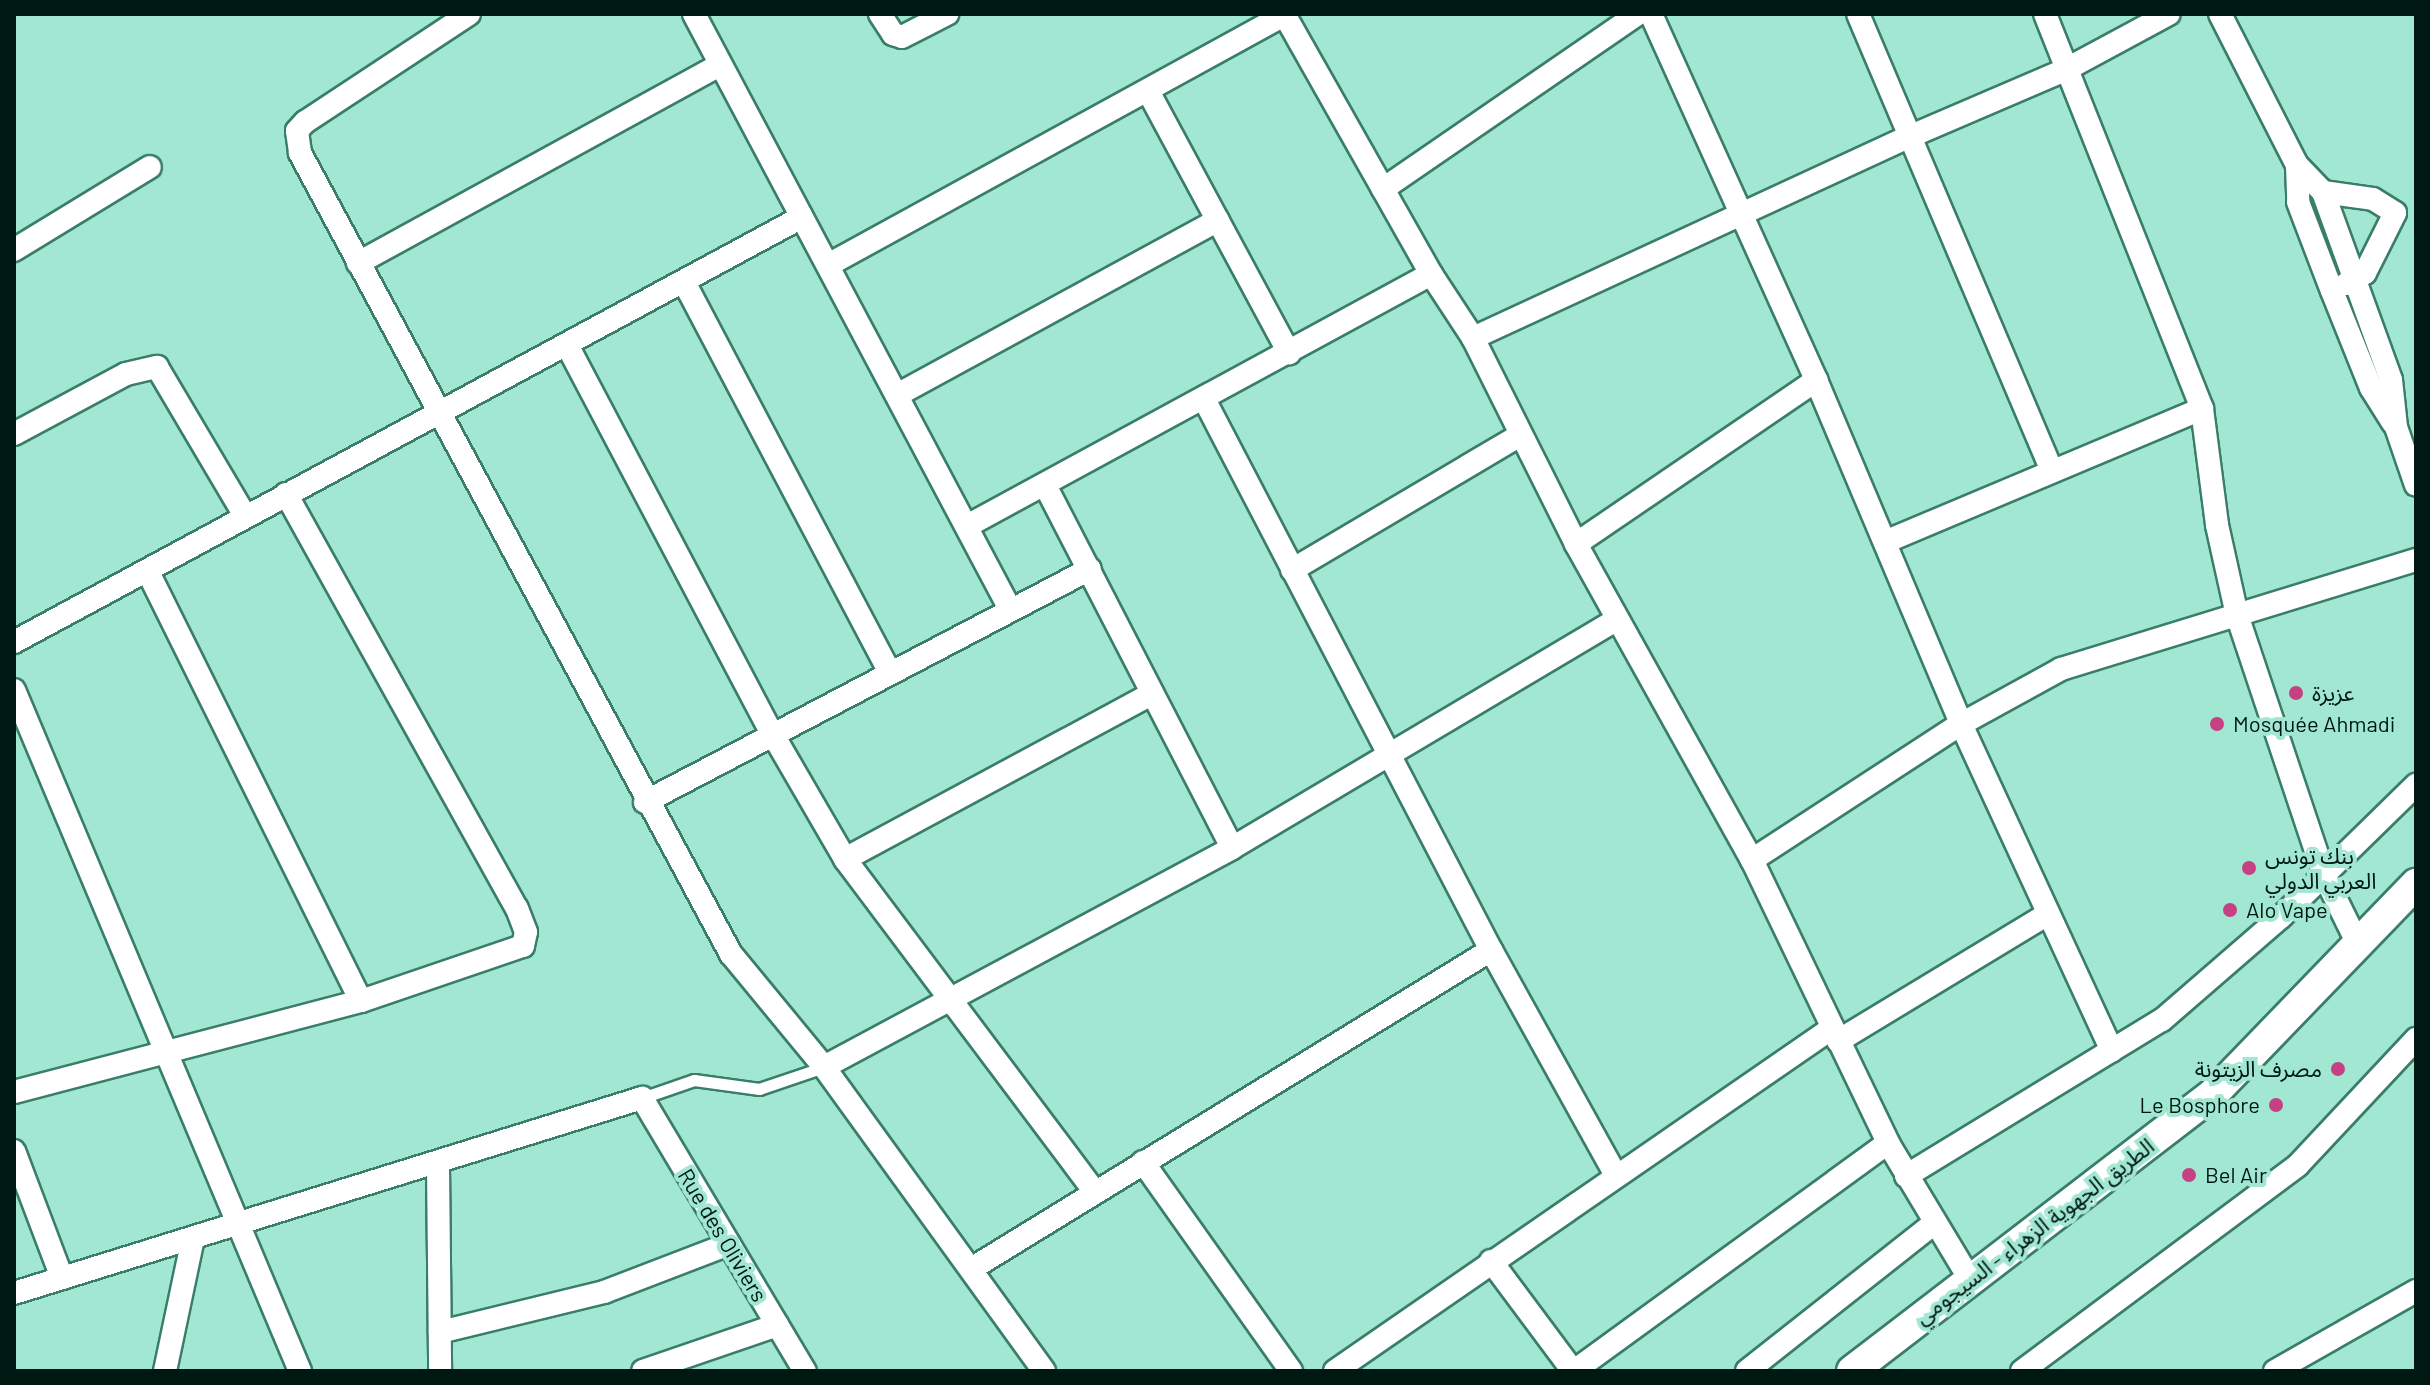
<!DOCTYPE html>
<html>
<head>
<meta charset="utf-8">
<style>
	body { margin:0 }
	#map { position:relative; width:2430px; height:1385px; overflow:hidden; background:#a1e7d1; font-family:Barlow,"Noto Sans Arabic",sans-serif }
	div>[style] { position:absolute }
	.roads { filter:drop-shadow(2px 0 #397d6a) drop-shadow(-2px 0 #397d6a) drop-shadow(0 2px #397d6a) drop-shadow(0 -2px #397d6a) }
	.lane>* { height:11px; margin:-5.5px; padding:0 5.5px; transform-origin:5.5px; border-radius:5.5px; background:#fff }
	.street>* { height:22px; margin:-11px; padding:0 11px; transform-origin:11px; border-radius:11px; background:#fff }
	.secondary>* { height:30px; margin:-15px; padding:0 15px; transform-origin:15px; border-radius:15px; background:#fff }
	.dots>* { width:22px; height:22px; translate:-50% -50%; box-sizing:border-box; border:4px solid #a1e7d1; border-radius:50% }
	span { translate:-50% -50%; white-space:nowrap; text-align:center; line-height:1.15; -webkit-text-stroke:8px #a1e7d1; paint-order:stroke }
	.poi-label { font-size:22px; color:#001812 }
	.left { translate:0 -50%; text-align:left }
	.right { translate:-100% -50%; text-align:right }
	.street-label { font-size:22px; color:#001812 }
	.frame { position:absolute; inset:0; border:16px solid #001812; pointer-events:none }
</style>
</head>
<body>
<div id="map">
	<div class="roads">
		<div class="lane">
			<div style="left:642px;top:1098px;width:55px;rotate:-19.1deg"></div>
			<div style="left:694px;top:1080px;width:66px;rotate:7.9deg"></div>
			<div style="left:759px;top:1089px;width:69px;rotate:-18.7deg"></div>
		</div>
		<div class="street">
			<div style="left:469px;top:14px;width:196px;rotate:146.6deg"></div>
			<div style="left:305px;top:122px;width:12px;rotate:132deg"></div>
			<div style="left:297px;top:131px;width:22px;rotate:82deg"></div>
			<div style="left:300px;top:153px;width:910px;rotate:61.72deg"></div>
			<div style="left:731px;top:954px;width:146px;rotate:50.5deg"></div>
			<div style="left:824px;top:1067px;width:375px;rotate:54.1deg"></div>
			<div style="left:694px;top:14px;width:674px;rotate:62.03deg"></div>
			<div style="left:880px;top:14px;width:24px;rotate:57deg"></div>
			<div style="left:893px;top:34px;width:9px;rotate:18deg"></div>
			<div style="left:902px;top:37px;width:51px;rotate:-27.1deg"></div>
			<div style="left:1284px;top:14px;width:299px;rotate:60.5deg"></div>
			<div style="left:1431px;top:274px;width:77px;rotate:56.7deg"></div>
			<div style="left:1473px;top:338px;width:230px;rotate:63.4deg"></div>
			<div style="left:1576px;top:544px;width:362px;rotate:60.9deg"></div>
			<div style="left:1752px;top:860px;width:314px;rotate:64.3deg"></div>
			<div style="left:1888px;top:1143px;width:157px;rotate:59deg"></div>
			<div style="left:1651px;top:14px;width:401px;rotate:65.7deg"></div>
			<div style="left:1816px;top:380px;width:373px;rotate:67.1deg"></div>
			<div style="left:1961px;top:724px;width:360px;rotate:65.2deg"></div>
			<div style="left:1858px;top:14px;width:493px;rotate:67deg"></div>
			<div style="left:2045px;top:14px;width:425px;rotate:68.3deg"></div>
			<div style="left:2202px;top:409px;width:117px;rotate:82.6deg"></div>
			<div style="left:2217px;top:525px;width:92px;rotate:77.5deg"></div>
			<div style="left:2237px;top:615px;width:274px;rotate:71.5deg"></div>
			<div style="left:2324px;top:875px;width:75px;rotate:63.8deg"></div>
			<div style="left:2220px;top:14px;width:169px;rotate:63deg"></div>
			<div style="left:2297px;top:165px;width:37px;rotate:46deg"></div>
			<div style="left:2323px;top:192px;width:200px;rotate:70.1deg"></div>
			<div style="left:2391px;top:380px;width:47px;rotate:83.9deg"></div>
			<div style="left:2396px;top:427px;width:61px;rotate:71deg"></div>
			<div style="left:1148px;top:91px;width:298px;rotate:61.7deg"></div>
			<div style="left:2297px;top:165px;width:37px;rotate:88deg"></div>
			<div style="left:2298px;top:202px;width:95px;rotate:69.1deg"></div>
			<div style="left:2332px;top:291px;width:105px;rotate:68.1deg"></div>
			<div style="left:2371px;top:388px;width:41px;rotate:57.8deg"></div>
			<div style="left:1383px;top:189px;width:309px;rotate:-34.5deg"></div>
			<div style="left:2323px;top:192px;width:50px;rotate:8deg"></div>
			<div style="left:2373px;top:199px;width:26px;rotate:32deg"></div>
			<div style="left:2395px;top:213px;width:67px;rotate:116.6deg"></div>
			<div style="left:2365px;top:273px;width:22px;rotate:150deg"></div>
			<div style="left:14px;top:250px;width:159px;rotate:-31.4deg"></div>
			<div style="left:358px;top:263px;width:413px;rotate:-28.7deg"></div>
			<div style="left:830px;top:264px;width:518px;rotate:-28.74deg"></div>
			<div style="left:684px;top:282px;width:439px;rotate:62.2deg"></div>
			<div style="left:1473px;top:338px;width:482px;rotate:-24.8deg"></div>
			<div style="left:1911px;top:136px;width:165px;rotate:-23.2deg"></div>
			<div style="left:2063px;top:71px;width:120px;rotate:-28.3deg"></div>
			<div style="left:567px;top:345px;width:439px;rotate:62.2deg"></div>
			<div style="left:772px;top:733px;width:146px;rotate:59.9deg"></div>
			<div style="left:899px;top:394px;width:363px;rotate:-28.6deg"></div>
			<div style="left:1204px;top:399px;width:621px;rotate:62.49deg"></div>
			<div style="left:1491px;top:950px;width:256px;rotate:61deg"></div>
			<div style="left:14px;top:434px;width:127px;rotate:-28.2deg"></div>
			<div style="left:126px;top:374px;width:32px;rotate:-13deg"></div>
			<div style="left:157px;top:367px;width:173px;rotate:59.4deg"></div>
			<div style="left:1046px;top:487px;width:406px;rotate:62.7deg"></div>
			<div style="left:967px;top:526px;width:528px;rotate:-28.51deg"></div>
			<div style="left:1885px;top:542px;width:344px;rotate:-22.8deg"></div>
			<div style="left:1576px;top:544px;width:291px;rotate:-34.3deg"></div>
			<div style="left:1292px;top:570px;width:265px;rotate:-30.6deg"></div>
			<div style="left:148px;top:572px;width:479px;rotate:63.6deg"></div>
			<div style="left:14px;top:642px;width:895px;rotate:-28.34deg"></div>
			<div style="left:14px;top:690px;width:739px;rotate:67.22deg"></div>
			<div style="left:645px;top:802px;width:502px;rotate:-27.64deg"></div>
			<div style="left:1752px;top:860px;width:249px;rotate:-33.1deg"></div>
			<div style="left:1961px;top:724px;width:114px;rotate:-28.8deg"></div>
			<div style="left:2061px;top:669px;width:371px;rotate:-17.1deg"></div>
			<div style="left:1838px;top:1041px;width:245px;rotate:-31.2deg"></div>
			<div style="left:824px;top:1067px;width:463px;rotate:-28.2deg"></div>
			<div style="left:1232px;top:848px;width:448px;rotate:-30.7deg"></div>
			<div style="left:14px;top:1092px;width:359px;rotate:-14.7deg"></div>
			<div style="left:361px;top:1001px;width:171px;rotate:-18.8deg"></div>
			<div style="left:523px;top:946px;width:14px;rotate:-78deg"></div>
			<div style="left:526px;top:932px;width:25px;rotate:-111deg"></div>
			<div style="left:517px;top:909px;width:475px;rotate:-119.1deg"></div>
			<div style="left:14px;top:1151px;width:136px;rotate:69.3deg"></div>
			<div style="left:1143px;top:1162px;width:256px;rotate:54.7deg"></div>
			<div style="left:438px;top:1165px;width:206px;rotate:89.4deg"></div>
			<div style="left:1906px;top:1176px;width:300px;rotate:-31.4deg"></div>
			<div style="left:2162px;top:1020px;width:157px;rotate:-40.9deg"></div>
			<div style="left:2281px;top:917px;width:189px;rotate:-44.4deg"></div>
			<div style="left:1095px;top:1192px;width:416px;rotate:-126.9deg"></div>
			<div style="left:845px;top:859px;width:349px;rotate:-28.3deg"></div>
			<div style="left:1491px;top:1261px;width:137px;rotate:53.3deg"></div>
			<div style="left:971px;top:1269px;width:610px;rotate:-31.53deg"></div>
			<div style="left:14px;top:1293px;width:658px;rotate:-17.25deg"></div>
			<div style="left:642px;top:1098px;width:318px;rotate:59.2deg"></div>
			<div style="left:440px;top:1332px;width:169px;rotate:-13.7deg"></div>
			<div style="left:604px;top:1292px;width:134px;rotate:-21deg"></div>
			<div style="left:165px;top:1371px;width:136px;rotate:-78.1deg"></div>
			<div style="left:643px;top:1371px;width:142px;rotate:-18.9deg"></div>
			<div style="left:1335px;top:1371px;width:604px;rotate:-34.61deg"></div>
			<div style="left:1574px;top:1371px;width:388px;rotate:-36deg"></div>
			<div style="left:1747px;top:1371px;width:237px;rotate:-38.3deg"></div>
			<div style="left:2022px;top:1371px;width:344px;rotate:-36.7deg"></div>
			<div style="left:2298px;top:1165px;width:173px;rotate:-46.9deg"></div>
			<div style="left:2275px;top:1371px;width:162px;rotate:-29.6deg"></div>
		</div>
		<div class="secondary">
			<div style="left:1852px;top:1371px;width:456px;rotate:-37.5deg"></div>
			<div style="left:2214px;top:1093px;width:291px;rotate:-46deg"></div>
		</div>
	</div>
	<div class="dots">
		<div style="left:2296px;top:693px;background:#c64183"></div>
		<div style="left:2217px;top:724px;background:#c64183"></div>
		<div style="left:2249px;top:868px;background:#c64183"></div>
		<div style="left:2230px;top:910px;background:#c64183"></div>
		<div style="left:2338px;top:1069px;background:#c64183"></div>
		<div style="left:2276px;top:1105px;background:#c64183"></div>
		<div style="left:2189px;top:1175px;background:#c64183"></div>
	</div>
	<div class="poi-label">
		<span class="left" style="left:2312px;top:693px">عزيزة</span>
		<span class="left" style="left:2233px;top:724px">Mosquée Ahmadi</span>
		<span class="left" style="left:2265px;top:868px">بنك تونس<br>العربي الدولي</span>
		<span class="left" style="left:2246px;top:910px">Alo Vape</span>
		<span class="right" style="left:2322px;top:1069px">مصرف الزيتونة</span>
		<span class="right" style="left:2260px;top:1105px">Le Bosphore</span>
		<span class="left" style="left:2205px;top:1175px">Bel Air</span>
	</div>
	<div class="street-label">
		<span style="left:2034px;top:1231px;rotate:-37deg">الطريق الجهوية الزهراء - السيجومي</span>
		<span style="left:723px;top:1235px;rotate:59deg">Rue des Oliviers</span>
	</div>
	<div class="frame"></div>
</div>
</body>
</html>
